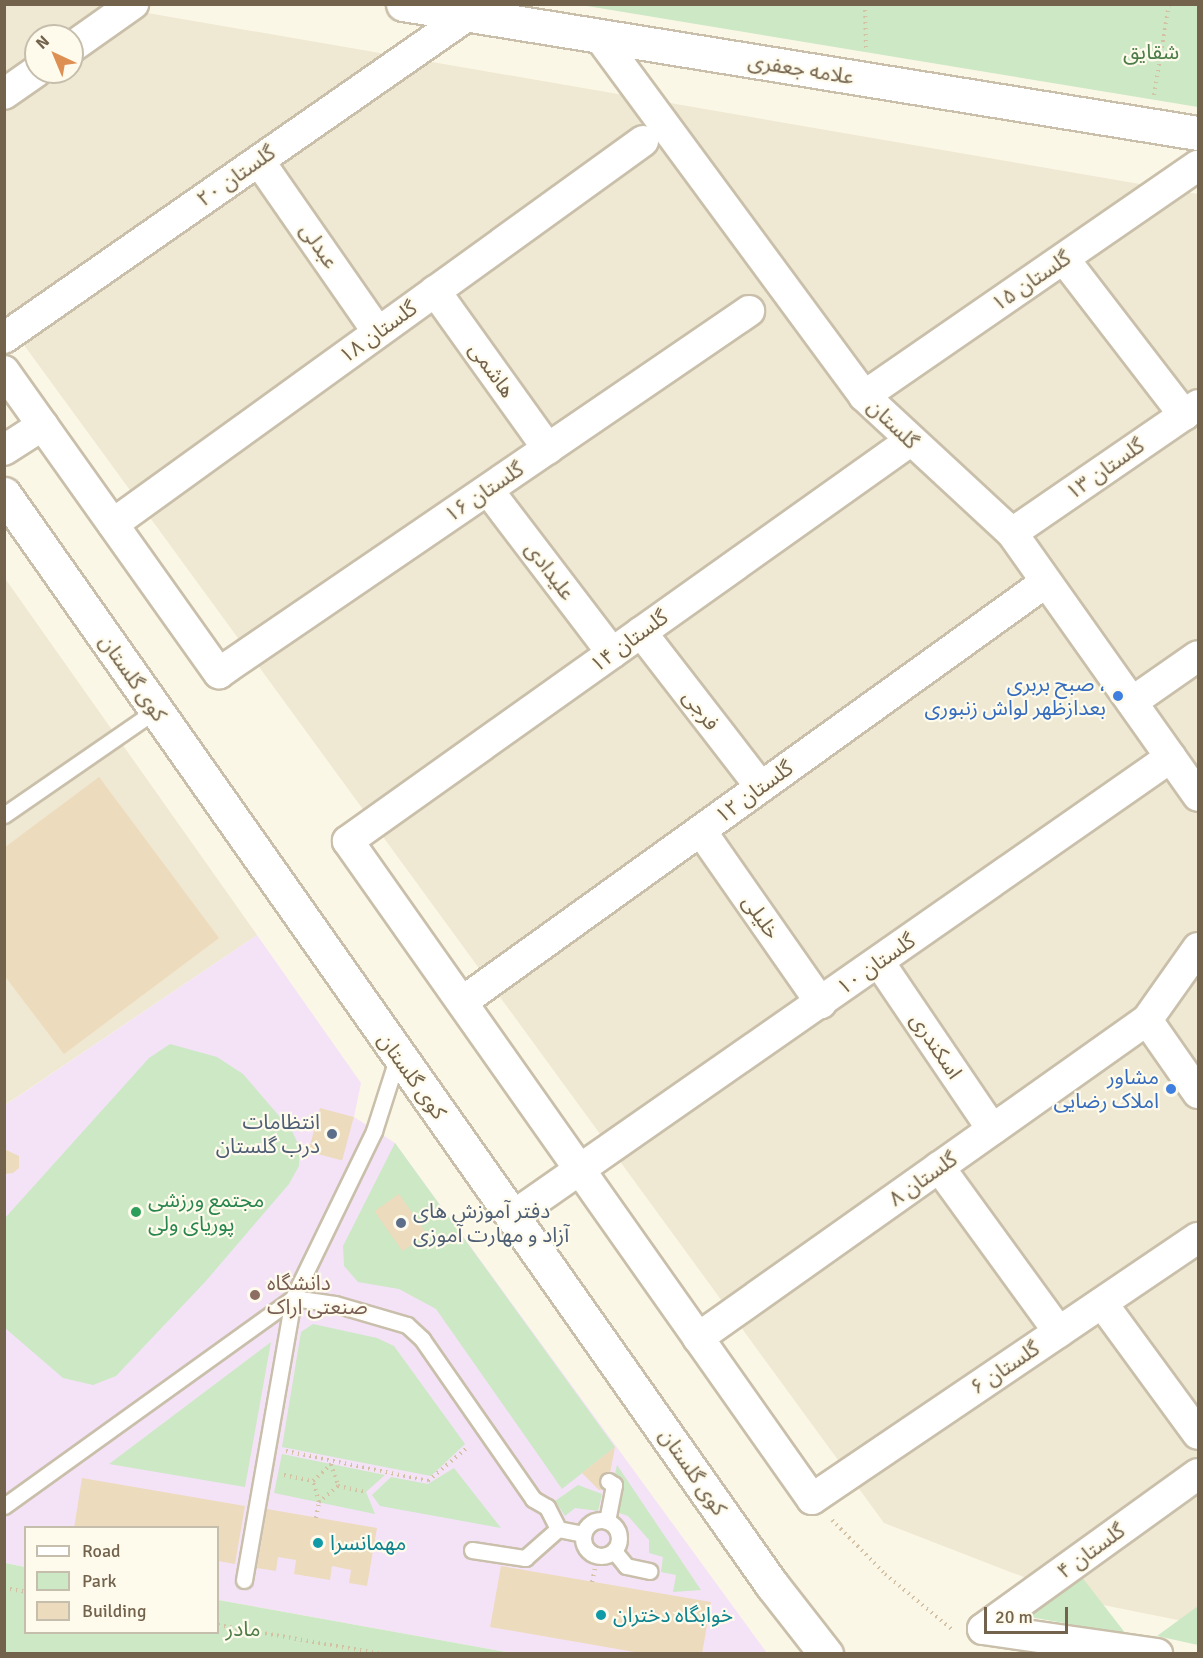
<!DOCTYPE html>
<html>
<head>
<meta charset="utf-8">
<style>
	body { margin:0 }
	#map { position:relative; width:1203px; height:1658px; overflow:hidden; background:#fbf7e6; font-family:Signika,"Noto Sans Arabic",sans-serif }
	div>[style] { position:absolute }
	.residential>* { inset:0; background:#efe8d2 }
	.education>* { inset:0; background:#f4e3f7 }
	.green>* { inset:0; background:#cce8c5 }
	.building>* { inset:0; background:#eddbbd; transform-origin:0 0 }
	.path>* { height:4px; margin-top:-2px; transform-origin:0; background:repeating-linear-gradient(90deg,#d4c0a2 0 1.5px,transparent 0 6px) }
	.roads { filter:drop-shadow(2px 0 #c9bfaa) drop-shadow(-2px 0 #c9bfaa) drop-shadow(0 2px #c9bfaa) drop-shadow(0 -2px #c9bfaa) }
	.service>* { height:15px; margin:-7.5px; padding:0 7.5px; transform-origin:7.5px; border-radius:7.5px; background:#fff }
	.service>.ring { margin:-7.5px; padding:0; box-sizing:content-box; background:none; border:15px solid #fff; border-radius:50% }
	.minor>* { height:30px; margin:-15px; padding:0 15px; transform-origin:15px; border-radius:15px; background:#fff }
	.tertiary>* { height:33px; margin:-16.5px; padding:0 16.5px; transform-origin:16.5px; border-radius:16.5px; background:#fff }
	.dots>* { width:16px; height:16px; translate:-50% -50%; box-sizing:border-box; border:3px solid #fefbec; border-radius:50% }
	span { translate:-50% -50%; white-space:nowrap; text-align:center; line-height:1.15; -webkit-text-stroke:4.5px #fefbec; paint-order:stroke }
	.park-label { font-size:21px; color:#4c7d48 }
	.street-label { font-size:21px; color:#73624c }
	.shop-label { font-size:21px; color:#366cbe }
	.right { translate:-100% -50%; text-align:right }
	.service-label { font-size:21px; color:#4e5e75 }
	.left { translate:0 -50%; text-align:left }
	.leisure-label { font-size:21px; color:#27864d }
	.education-label { font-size:21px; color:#785e54 }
	.culture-label { font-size:21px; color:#0d838f }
	.frame { position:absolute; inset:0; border:6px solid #73624c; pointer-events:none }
	.legend { position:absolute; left:24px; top:1526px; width:195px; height:108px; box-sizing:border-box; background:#fefbec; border:2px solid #c6beac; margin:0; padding:8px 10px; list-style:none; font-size:18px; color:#73624c }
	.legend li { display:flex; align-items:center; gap:12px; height:30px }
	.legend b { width:30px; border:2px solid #c6beac }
	.north { position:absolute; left:24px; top:24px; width:60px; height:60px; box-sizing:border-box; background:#fefbec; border:2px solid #c6beac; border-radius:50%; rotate:316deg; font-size:16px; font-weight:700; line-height:24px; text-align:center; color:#73624c }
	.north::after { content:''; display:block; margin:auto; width:21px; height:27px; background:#de9052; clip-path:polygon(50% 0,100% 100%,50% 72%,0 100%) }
	.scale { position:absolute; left:984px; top:1607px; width:84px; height:27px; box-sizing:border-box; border:3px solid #73624c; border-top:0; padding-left:8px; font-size:18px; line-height:21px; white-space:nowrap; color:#73624c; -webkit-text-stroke:4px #fefbec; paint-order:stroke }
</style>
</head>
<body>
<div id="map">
	<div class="residential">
		<div style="clip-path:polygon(evenodd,4px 5px,101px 5px,1198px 194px,1198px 1624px,1088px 1602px,884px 1523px,5px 319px,4px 5px,36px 36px,72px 36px,72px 72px,36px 72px,36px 36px)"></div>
		<div style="clip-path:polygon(4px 577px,257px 935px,5px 1105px,4px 1105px)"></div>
	</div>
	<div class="education">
		<div style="clip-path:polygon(257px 935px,361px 1083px,354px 1117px,395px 1143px,767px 1653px,512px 1653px,218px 1600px,218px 1528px,26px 1528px,25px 1567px,5px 1563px,4px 1106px)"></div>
	</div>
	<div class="green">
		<div style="clip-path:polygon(581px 5px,1198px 5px,1198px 107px)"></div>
		<div style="clip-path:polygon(170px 1044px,217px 1057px,243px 1074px,292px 1131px,300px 1148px,299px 1166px,289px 1184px,205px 1282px,116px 1376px,93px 1385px,63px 1378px,5px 1328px,5px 1218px,149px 1058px)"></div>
		<div style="clip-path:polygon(395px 1143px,615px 1447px,562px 1489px,436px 1309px,399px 1289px,358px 1282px,344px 1266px,343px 1246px)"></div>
		<div style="clip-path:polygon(313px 1324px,377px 1338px,394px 1346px,465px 1444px,431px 1476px,282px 1447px,301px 1332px)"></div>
		<div style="clip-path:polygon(271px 1342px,245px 1487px,109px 1464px)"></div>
		<div style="clip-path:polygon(282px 1454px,385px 1475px,366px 1492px,375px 1514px,274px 1493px)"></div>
		<div style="clip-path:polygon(617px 1465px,701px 1590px,673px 1592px,676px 1575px,661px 1572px,663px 1557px,649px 1553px,649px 1540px,628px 1516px,619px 1513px,623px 1486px,615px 1474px)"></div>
		<div style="clip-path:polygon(454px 1468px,501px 1528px,380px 1506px,372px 1495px,391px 1477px,428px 1484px)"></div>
		<div style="clip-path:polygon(578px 1485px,602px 1494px,598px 1511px,575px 1508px,565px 1516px,555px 1501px)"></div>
		<div style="clip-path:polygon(5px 1563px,25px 1567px,26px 1632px,218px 1632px,218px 1600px,512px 1653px,5px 1653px)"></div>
		<div style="clip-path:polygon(1081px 1576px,1126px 1634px,1024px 1616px)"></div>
		<div style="clip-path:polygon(1198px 1606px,1198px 1645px,1157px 1636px)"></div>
	</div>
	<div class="building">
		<div style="clip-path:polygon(99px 777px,219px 938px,64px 1054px,4px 975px,4px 848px)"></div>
		<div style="left:320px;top:1108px;width:35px;height:45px;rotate:15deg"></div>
		<div style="clip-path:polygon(4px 1149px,19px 1156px,19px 1168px,13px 1173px,4px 1174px)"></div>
		<div style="left:399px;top:1194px;width:49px;height:30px;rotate:55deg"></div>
		<div style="clip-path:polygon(615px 1447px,607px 1489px,599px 1490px,582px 1473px)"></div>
		<div style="clip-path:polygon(82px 1478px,245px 1506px,235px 1564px,218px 1561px,218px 1528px,74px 1528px)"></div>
		<div style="clip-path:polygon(267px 1509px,377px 1528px,367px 1586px,349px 1583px,351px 1570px,332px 1566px,330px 1580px,294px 1574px,296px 1560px,278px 1557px,276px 1571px,257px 1568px)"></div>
		<div style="clip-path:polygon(501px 1566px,711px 1602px,702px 1654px,646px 1654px,490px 1627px)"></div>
	</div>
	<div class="path">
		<div style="left:865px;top:4px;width:45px;rotate:88.7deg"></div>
		<div style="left:1154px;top:95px;width:92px;rotate:-80.6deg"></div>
		<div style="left:286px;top:1451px;width:145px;rotate:11.9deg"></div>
		<div style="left:428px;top:1481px;width:54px;rotate:-40.5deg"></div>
		<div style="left:284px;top:1475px;width:30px;rotate:12deg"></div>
		<div style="left:338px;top:1486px;width:29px;rotate:12deg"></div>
		<div style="left:316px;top:1518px;width:16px;rotate:-79deg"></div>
		<div style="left:319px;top:1502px;width:22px;rotate:-106deg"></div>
		<div style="left:313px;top:1481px;width:25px;rotate:-43deg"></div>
		<div style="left:331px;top:1464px;width:23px;rotate:72deg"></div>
		<div style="left:338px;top:1486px;width:25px;rotate:140deg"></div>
		<div style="left:832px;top:1520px;width:76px;rotate:45.5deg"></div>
		<div style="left:885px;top:1574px;width:89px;rotate:39.6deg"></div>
		<div style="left:592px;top:1582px;width:19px;rotate:-78deg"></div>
		<div style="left:4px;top:1588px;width:22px;rotate:10deg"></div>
		<div style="left:218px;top:1625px;width:168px;rotate:10deg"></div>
	</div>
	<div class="roads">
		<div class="service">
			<div style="left:4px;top:815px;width:185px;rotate:-34.6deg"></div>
			<div style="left:4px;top:1506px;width:356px;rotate:-35.7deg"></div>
			<div style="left:293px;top:1298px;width:186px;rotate:-64.1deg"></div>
			<div style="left:374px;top:1131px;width:79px;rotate:-72.3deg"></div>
			<div class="ring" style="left:583px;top:1520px;width:21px;height:21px"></div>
			<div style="left:607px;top:1521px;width:37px;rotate:-79deg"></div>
			<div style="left:614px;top:1485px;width:7px;rotate:-146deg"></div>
			<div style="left:472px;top:1550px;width:54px;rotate:8.6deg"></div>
			<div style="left:525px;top:1558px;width:44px;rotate:-41.3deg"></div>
			<div style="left:614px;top:1551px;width:19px;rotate:51deg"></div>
			<div style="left:626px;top:1566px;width:24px;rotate:12deg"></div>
			<div style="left:244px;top:1580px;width:286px;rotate:-80.1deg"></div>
			<div style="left:293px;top:1298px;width:42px;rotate:8.1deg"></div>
			<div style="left:335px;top:1304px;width:75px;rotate:16.3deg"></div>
			<div style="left:407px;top:1325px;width:21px;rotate:43deg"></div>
			<div style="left:422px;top:1339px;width:195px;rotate:55.2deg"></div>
			<div style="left:533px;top:1499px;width:16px;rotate:30deg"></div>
			<div style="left:547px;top:1507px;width:25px;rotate:63deg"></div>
			<div style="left:558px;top:1529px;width:25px;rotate:11deg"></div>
		</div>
		<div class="minor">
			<div style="left:601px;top:39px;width:443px;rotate:53.6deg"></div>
			<div style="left:864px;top:396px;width:202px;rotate:42.8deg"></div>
			<div style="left:1012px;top:533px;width:322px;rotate:54.7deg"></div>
			<div style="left:72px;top:47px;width:75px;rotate:-35.2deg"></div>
			<div style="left:4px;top:94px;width:39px;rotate:-35deg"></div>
			<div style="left:259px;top:161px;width:208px;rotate:55.2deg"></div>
			<div style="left:1064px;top:259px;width:197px;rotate:52.4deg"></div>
			<div style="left:435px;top:291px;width:194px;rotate:54.4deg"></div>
			<div style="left:4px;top:338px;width:565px;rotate:-34.84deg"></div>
			<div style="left:4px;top:371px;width:371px;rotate:54.6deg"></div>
			<div style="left:219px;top:673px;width:642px;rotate:-34.33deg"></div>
			<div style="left:864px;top:396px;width:406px;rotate:-34.6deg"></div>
			<div style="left:910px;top:441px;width:690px;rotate:144.56deg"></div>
			<div style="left:348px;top:841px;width:805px;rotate:54.81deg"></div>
			<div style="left:812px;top:1499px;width:466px;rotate:-34.1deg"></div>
			<div style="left:4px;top:450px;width:46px;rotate:-32.7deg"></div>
			<div style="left:488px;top:490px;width:205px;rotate:52.7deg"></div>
			<div style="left:113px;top:524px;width:654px;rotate:-35.85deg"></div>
			<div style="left:1012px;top:533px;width:226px;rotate:-34.5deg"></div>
			<div style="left:641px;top:632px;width:196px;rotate:52.3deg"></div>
			<div style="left:1132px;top:702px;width:80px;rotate:-34.9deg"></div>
			<div style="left:701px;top:831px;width:210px;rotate:55.1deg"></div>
			<div style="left:1198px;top:948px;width:88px;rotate:125.3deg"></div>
			<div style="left:1147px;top:1020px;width:89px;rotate:55.1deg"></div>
			<div style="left:879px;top:962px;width:202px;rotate:55.9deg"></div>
			<div style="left:462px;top:1002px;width:719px;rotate:-35.72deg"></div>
			<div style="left:939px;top:1167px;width:204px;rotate:54deg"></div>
			<div style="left:513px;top:1216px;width:802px;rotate:-34.9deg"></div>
			<div style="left:1102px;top:1303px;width:162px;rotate:53.8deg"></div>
			<div style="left:698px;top:1338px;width:550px;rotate:-35.31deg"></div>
			<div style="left:983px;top:1629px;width:265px;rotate:-35.8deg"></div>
			<div style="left:983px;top:1629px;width:176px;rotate:8.2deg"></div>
		</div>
		<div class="tertiary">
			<div style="left:403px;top:4px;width:805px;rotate:9.22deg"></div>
			<div style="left:4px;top:494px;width:1334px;rotate:54.86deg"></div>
			<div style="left:772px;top:1585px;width:88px;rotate:52deg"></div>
		</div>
	</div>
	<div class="dots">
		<div style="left:1118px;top:696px;background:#3f7fe0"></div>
		<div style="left:1171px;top:1089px;background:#3f7fe0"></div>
		<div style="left:332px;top:1134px;background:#5c6f8a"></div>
		<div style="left:136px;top:1212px;background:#2e9e5b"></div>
		<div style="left:401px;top:1223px;background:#5c6f8a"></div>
		<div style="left:255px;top:1295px;background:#8d6e63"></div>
		<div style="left:318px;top:1543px;background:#0f9aa8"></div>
		<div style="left:601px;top:1615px;background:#0f9aa8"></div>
	</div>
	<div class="park-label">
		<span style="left:1151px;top:52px">شقایق</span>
		<span style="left:243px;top:1629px">مادر</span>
	</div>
	<div class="street-label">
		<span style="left:801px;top:69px;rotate:9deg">علامه جعفری</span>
		<span style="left:236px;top:176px;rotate:-35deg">گلستان ۲۰</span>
		<span style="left:319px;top:246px;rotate:55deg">عبدلی</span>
		<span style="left:1031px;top:281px;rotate:-34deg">گلستان ۱۵</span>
		<span style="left:378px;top:332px;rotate:-36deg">گلستان ۱۸</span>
		<span style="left:492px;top:370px;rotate:54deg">هاشمی</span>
		<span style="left:893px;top:424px;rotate:44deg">گلستان</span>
		<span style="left:1105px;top:469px;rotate:-35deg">گلستان ۱۳</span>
		<span style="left:484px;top:492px;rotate:-34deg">گلستان ۱۶</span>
		<span style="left:550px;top:571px;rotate:53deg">علیدادی</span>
		<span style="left:629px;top:641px;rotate:-36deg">گلستان ۱۴</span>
		<span style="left:133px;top:678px;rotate:55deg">کوی گلستان</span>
		<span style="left:701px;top:710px;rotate:52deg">فرجی</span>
		<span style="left:754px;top:792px;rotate:-36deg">گلستان ۱۲</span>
		<span style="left:761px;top:917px;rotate:55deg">خلیلی</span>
		<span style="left:876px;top:964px;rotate:-35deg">گلستان ۱۰</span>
		<span style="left:936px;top:1046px;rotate:56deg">اسکندری</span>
		<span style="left:412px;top:1076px;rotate:54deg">کوی گلستان</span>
		<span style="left:923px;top:1179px;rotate:-35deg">گلستان ۸</span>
		<span style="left:1005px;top:1368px;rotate:-34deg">گلستان ۶</span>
		<span style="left:693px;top:1472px;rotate:55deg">کوی گلستان</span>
		<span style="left:1091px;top:1551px;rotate:-36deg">گلستان ۴</span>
	</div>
	<div class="shop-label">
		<span class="right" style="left:1106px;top:696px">صبح بربری ،<br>بعدازظهر لواش زنبوری</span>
		<span class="right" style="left:1159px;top:1089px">مشاور<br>املاک رضایی</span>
	</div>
	<div class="service-label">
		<span class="right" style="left:320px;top:1134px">انتظامات<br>درب گلستان</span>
		<span class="left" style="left:413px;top:1223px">دفتر آموزش های<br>آزاد و مهارت آموزی</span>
	</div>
	<div class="leisure-label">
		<span class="left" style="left:148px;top:1212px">مجتمع ورزشی<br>پوریای ولی</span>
	</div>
	<div class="education-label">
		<span class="left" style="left:267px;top:1295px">دانشگاه<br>صنعتی اراک</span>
	</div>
	<div class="culture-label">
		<span class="left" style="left:330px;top:1543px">مهمانسرا</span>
		<span class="left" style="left:613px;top:1615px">خوابگاه دختران</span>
	</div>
	<div class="frame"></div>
	<ul class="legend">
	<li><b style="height:8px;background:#fff"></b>Road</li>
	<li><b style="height:16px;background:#cce8c5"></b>Park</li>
	<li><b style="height:16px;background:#eddbbd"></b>Building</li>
	</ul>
	<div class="north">N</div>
	<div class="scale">20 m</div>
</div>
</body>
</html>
